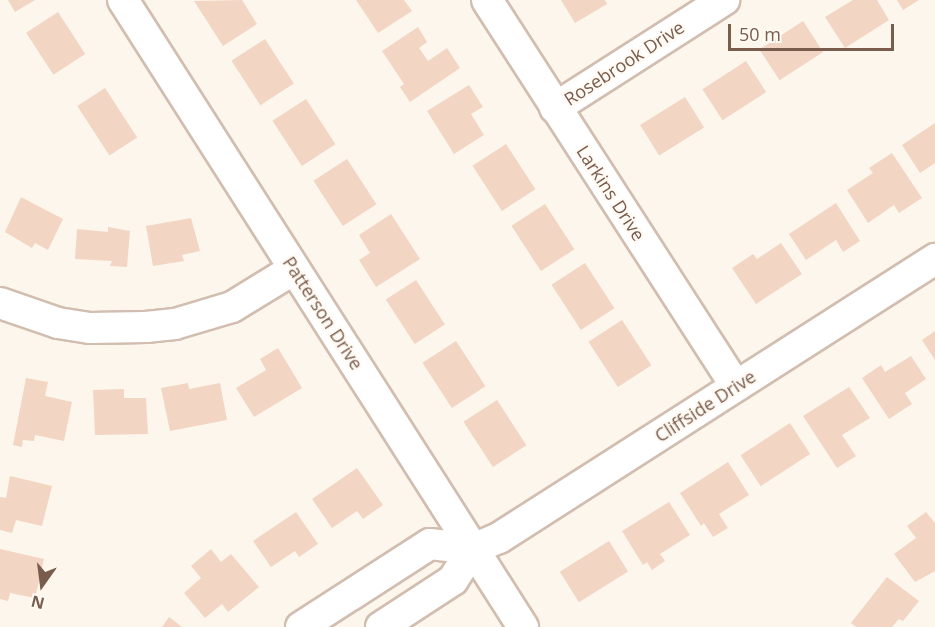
<!DOCTYPE html>
<html>
<head>
<meta charset="utf-8">
<style>
	body { margin:0 }
	#map { position:relative; width:935px; height:627px; overflow:hidden; background:#fdf6ec; font-family:"Open Sans",sans-serif }
	div>[style] { position:absolute }
	.building>* { inset:0; background:#f3d5c3; transform-origin:0 0 }
	.roads { filter:drop-shadow(2px 0 #d1beb0) drop-shadow(-2px 0 #d1beb0) drop-shadow(0 2px #d1beb0) drop-shadow(0 -2px #d1beb0) }
	.minor>* { height:30px; margin:-15px; padding:0 15px; transform-origin:15px; border-radius:15px; background:#fff }
	span { translate:-50% -50%; white-space:nowrap; text-align:center; line-height:1.15; -webkit-text-stroke:4.5px #fffaf3; paint-order:stroke }
	.street-label { font-size:18px; color:#7a5c4d }
	.north { position:absolute; left:12px; top:555px; width:60px; height:60px; -webkit-text-stroke:4px #fffaf3; paint-order:stroke; rotate:194deg; font-size:16px; font-weight:700; line-height:24px; text-align:center; color:#7a5c4d }
	.north::after { content:''; display:block; margin:auto; width:21px; height:27px; background:#7a5c4d; clip-path:polygon(50% 0,100% 100%,50% 72%,0 100%) }
	.scale { position:absolute; left:728px; top:24px; width:166px; height:27px; box-sizing:border-box; border:3px solid #7a5c4d; border-top:0; padding-left:8px; font-size:18px; line-height:21px; white-space:nowrap; color:#7a5c4d; -webkit-text-stroke:4px #fffaf3; paint-order:stroke }
</style>
</head>
<body>
<div id="map">
	<div class="building">
		<div style="clip-path:polygon(8px 0,35px 0,15px 12px)"></div>
		<div style="clip-path:polygon(242px 0,257px 24px,223px 46px,194px 1px)"></div>
		<div style="clip-path:polygon(356px 0,404px 0,412px 11px,378px 33px)"></div>
		<div style="clip-path:polygon(561px 0,605px 0,607px 4px,575px 23px)"></div>
		<div style="clip-path:polygon(853px 0,877px 0,889px 20px,845px 48px,825px 17px)"></div>
		<div style="clip-path:polygon(897px 0,919px 0,903px 10px)"></div>
		<div style="left:58px;top:12px;width:50px;height:38px;rotate:57deg"></div>
		<div style="left:803px;top:21px;width:37px;height:52px;rotate:57deg"></div>
		<div style="clip-path:polygon(418px 27px,427px 42px,419px 48px,428px 61px,447px 48px,460px 68px,410px 102px,400px 87px,404px 84px,382px 51px)"></div>
		<div style="left:265px;top:39px;width:53px;height:40px;rotate:57deg"></div>
		<div style="left:746px;top:61px;width:37px;height:52px;rotate:57deg"></div>
		<div style="clip-path:polygon(469px 85px,483px 107px,471px 114px,484px 135px,454px 154px,427px 111px)"></div>
		<div style="left:105px;top:88px;width:59px;height:33px;rotate:57deg"></div>
		<div style="left:685px;top:97px;width:36px;height:53px;rotate:58deg"></div>
		<div style="left:306px;top:99px;width:54px;height:40px;rotate:57deg"></div>
		<div style="clip-path:polygon(935px 123px,935px 163px,920px 173px,902px 145px)"></div>
		<div style="left:506px;top:144px;width:54px;height:40px;rotate:57deg"></div>
		<div style="clip-path:polygon(892px 153px,922px 198px,899px 213px,894px 205px,868px 223px,847px 190px,873px 173px,869px 168px)"></div>
		<div style="left:347px;top:159px;width:54px;height:40px;rotate:57deg"></div>
		<div style="clip-path:polygon(21px 197px,63px 219px,48px 250px,35px 243px,32px 248px,5px 232px)"></div>
		<div style="clip-path:polygon(836px 203px,860px 241px,843px 252px,836px 240px,806px 260px,789px 234px)"></div>
		<div style="left:545px;top:204px;width:54px;height:40px;rotate:57deg"></div>
		<div style="clip-path:polygon(391px 214px,420px 259px,376px 287px,359px 260px,370px 253px,359px 235px)"></div>
		<div style="clip-path:polygon(191px 218px,200px 251px,182px 255px,184px 261px,153px 266px,146px 226px)"></div>
		<div style="clip-path:polygon(108px 227px,130px 231px,127px 267px,110px 266px,112px 261px,75px 259px,77px 229px,108px 232px)"></div>
		<div style="clip-path:polygon(781px 243px,802px 274px,756px 304px,732px 268px,753px 254px,757px 259px)"></div>
		<div style="left:585px;top:263px;width:54px;height:40px;rotate:57deg"></div>
		<div style="left:416px;top:280px;width:53px;height:36px;rotate:57deg"></div>
		<div style="left:622px;top:320px;width:54px;height:40px;rotate:57deg"></div>
		<div style="clip-path:polygon(935px 331px,935px 360px,922px 340px)"></div>
		<div style="left:456px;top:341px;width:54px;height:40px;rotate:57deg"></div>
		<div style="clip-path:polygon(278px 348px,302px 388px,254px 417px,236px 388px,266px 370px,260px 359px)"></div>
		<div style="clip-path:polygon(911px 356px,926px 379px,905px 393px,912px 404px,889px 419px,862px 378px,881px 365px,885px 372px)"></div>
		<div style="clip-path:polygon(26px 378px,48px 382px,45px 396px,72px 402px,64px 441px,35px 435px,34px 441px,23px 440px,22px 447px,13px 445px)"></div>
		<div style="clip-path:polygon(188px 383px,189px 389px,220px 383px,227px 420px,170px 431px,161px 388px)"></div>
		<div style="clip-path:polygon(849px 387px,870px 418px,842px 435px,856px 456px,837px 468px,803px 416px)"></div>
		<div style="clip-path:polygon(124px 389px,124px 398px,146px 398px,148px 434px,95px 435px,93px 390px)"></div>
		<div style="left:497px;top:400px;width:54px;height:40px;rotate:57deg"></div>
		<div style="left:790px;top:423px;width:37px;height:59px;rotate:57deg"></div>
		<div style="clip-path:polygon(728px 462px,749px 495px,719px 514px,728px 528px,713px 537px,704px 523px,701px 526px,680px 493px)"></div>
		<div style="clip-path:polygon(357px 468px,383px 505px,363px 519px,357px 511px,332px 528px,312px 499px)"></div>
		<div style="clip-path:polygon(10px 476px,52px 486px,42px 526px,16px 520px,12px 533px,0 530px,0 497px,6px 498px)"></div>
		<div style="clip-path:polygon(669px 502px,690px 535px,660px 554px,665px 561px,652px 570px,647px 562px,643px 565px,622px 531px)"></div>
		<div style="clip-path:polygon(296px 512px,318px 544px,299px 557px,295px 551px,271px 567px,253px 541px)"></div>
		<div style="clip-path:polygon(926px 512px,935px 523px,935px 571px,915px 582px,894px 554px,916px 538px,907px 526px)"></div>
		<div style="left:609px;top:541px;width:36px;height:58px;rotate:58deg"></div>
		<div style="clip-path:polygon(0 549px,44px 559px,35px 598px,10px 593px,8px 601px,0 599px)"></div>
		<div style="clip-path:polygon(211px 549px,221px 562px,231px 554px,259px 587px,228px 612px,222px 604px,205px 618px,184px 593px,201px 578px,191px 566px)"></div>
		<div style="clip-path:polygon(887px 577px,919px 601px,903px 621px,899px 619px,892px 627px,856px 627px,851px 623px)"></div>
		<div style="clip-path:polygon(169px 617px,182px 627px,162px 627px)"></div>
	</div>
	<div class="roads">
		<div class="minor">
			<div style="left:123px;top:0;width:744px;rotate:57.46deg"></div>
			<div style="left:487px;top:0;width:459px;rotate:57.2deg"></div>
			<div style="left:555px;top:108px;width:201px;rotate:-32.6deg"></div>
			<div style="left:0;top:303px;width:61px;rotate:19deg"></div>
			<div style="left:58px;top:323px;width:32px;rotate:9deg"></div>
			<div style="left:90px;top:328px;width:56px;rotate:-1deg"></div>
			<div style="left:146px;top:327px;width:29px;rotate:-6deg"></div>
			<div style="left:175px;top:324px;width:59px;rotate:-16.6deg"></div>
			<div style="left:232px;top:307px;width:73px;rotate:-31.5deg"></div>
			<div style="left:473px;top:549px;width:28px;rotate:-23deg"></div>
			<div style="left:499px;top:538px;width:518px;rotate:-32.62deg"></div>
			<div style="left:301px;top:627px;width:153px;rotate:-32.8deg"></div>
			<div style="left:430px;top:544px;width:43px;rotate:6.6deg"></div>
			<div style="left:473px;top:549px;width:37px;rotate:123deg"></div>
			<div style="left:453px;top:580px;width:86px;rotate:146.9deg"></div>
		</div>
	</div>
	<div class="street-label">
		<span style="left:624px;top:63px;rotate:-33deg">Rosebrook Drive</span>
		<span style="left:611px;top:193px;rotate:57deg">Larkins Drive</span>
		<span style="left:323px;top:313px;rotate:57deg">Patterson Drive</span>
		<span style="left:705px;top:406px;rotate:-33deg">Cliffside Drive</span>
	</div>
	<div class="north">N</div>
	<div class="scale">50 m</div>
</div>
</body>
</html>
